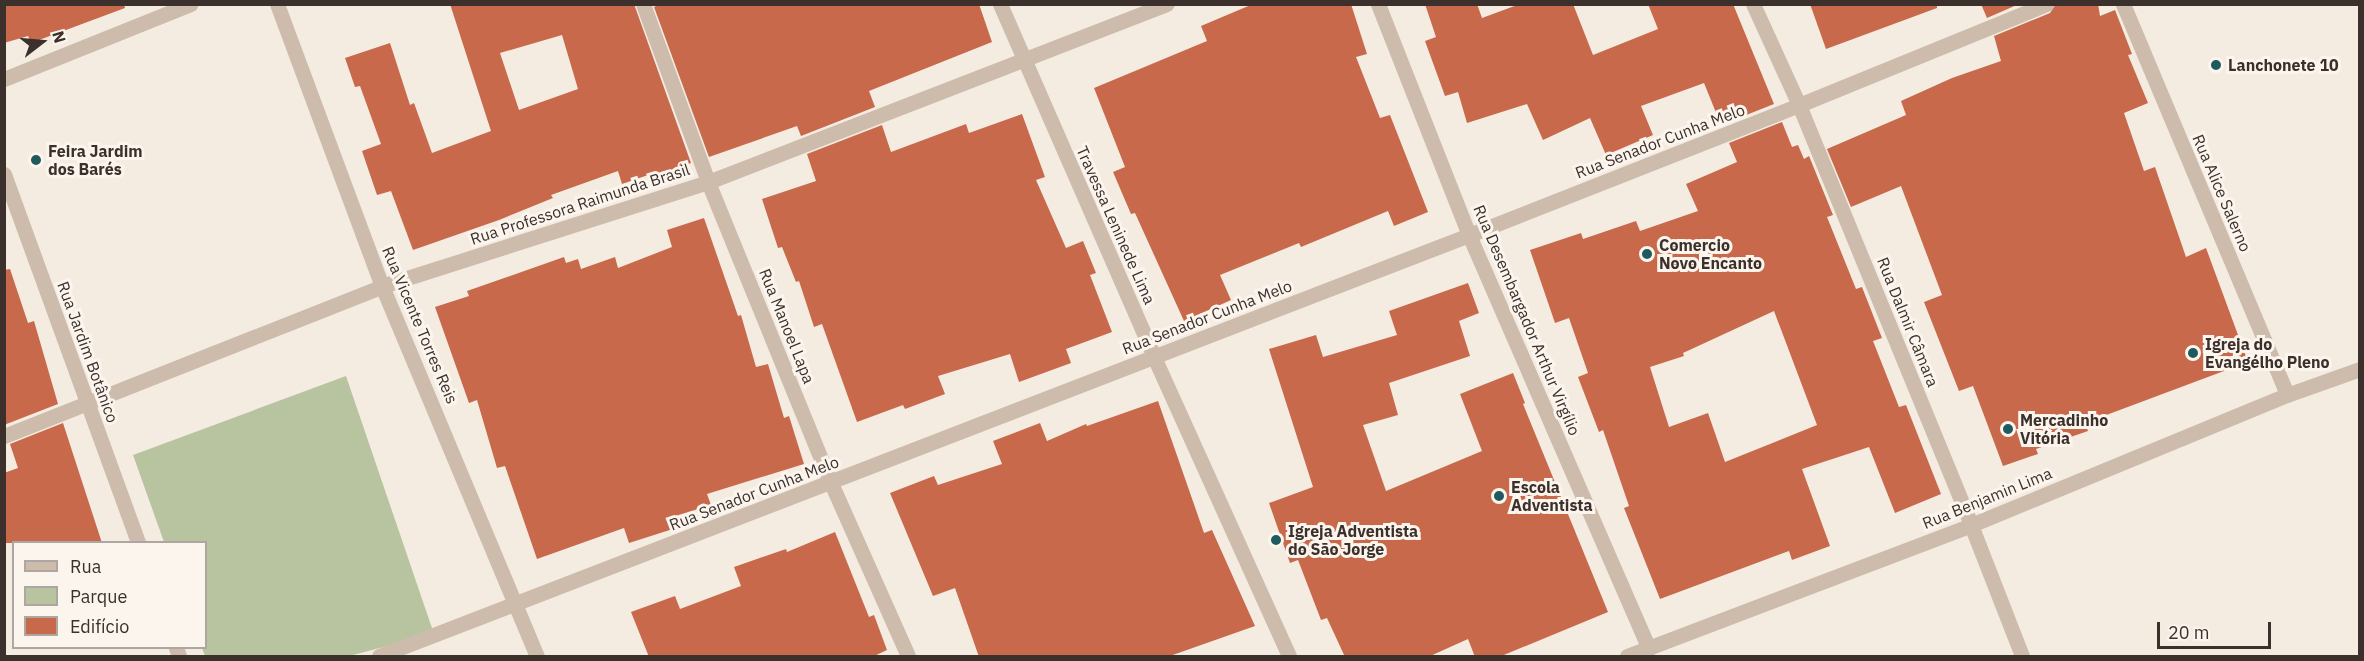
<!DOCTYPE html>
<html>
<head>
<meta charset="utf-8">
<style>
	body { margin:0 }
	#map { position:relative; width:2364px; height:661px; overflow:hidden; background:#f4ebe1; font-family:"IBM Plex Sans",sans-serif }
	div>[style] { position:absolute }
	.green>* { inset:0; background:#b8c4a0 }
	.building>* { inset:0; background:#c8694b }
	.street>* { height:15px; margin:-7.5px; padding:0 7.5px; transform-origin:7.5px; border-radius:7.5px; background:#cdbbac }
	.dots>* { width:16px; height:16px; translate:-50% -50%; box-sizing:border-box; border:3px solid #fbf5ee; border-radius:50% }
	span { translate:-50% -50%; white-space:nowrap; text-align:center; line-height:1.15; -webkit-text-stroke:6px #fbf5ee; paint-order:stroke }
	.poi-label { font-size:16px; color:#3b302b; font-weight:700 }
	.left { translate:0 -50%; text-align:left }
	.street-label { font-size:16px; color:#3b302b }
	.frame { position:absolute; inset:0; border:6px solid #3b302b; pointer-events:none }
	.legend { position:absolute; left:12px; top:541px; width:195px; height:108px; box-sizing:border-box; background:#fbf5ee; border:2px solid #aea6a0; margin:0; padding:8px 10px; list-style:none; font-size:18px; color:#3b302b }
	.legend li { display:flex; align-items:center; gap:12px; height:30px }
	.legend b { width:30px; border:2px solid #aea6a0 }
	.north { position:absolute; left:12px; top:12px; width:60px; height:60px; -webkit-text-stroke:4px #fbf5ee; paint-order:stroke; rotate:74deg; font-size:16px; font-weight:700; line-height:24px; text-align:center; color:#3b302b }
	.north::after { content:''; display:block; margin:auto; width:21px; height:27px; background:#3b302b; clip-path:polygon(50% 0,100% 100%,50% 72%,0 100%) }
	.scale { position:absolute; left:2157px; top:622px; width:114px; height:27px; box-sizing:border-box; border:3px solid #3b302b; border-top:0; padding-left:8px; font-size:18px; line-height:21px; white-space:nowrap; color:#3b302b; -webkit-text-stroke:4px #fbf5ee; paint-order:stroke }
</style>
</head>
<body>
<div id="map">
	<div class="green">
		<div style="clip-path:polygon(346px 376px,434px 634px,349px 656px,205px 656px,202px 648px,206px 648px,206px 542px,164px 542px,133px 455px)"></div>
	</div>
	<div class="building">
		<div style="clip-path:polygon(4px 4px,124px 4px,125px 8px,31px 43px,28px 36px,4px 43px)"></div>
		<div style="clip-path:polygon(evenodd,450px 4px,634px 4px,691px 163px,649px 178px,648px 175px,622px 184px,618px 171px,551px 195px,553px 198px,499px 220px,413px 250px,391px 191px,377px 195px,362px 151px,381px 144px,360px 86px,355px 87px,345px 58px,390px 43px,410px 105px,414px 103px,432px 153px,491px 131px,450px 4px,562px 35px,578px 89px,519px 110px,500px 53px,562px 35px)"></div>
		<div style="clip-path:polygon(661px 4px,979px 4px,992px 42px,869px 91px,875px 107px,801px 136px,797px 126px,709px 157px,654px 7px)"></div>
		<div style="clip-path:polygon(1253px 4px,1351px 4px,1367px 54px,1356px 57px,1380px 118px,1390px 115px,1428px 212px,1394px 226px,1388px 211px,1301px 247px,1299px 243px,1220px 275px,1231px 300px,1184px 321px,1135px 213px,1131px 214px,1113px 172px,1125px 167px,1094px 88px,1207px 41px,1201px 26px)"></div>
		<div style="clip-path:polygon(1425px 4px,1477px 4px,1482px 18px,1520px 4px,1573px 4px,1593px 55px,1658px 29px,1648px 4px,1733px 4px,1774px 104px,1721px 125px,1704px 83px,1641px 106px,1653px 135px,1606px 155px,1590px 118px,1543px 140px,1527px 104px,1467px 123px,1458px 92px,1445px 96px,1425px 41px,1436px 37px)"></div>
		<div style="clip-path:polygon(1810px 4px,1937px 4px,1937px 8px,1826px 49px)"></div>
		<div style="clip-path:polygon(1981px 4px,2019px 4px,1987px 18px)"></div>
		<div style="clip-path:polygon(2056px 4px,2098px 4px,2100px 16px,2115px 10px,2132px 54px,2128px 55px,2148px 103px,2124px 113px,2144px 171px,2155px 167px,2186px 257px,2206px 248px,2248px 362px,2085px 423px,2088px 431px,2036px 449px,2038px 454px,2003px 466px,1973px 386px,1959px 391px,1924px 302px,1942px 295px,1901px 186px,1851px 207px,1827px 149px,1906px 115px,1901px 101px,1952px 78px,2001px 61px,1994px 36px,2050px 13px)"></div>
		<div style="clip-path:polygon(1022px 114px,1045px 177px,1036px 180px,1066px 248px,1083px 241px,1096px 273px,1090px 275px,1112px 332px,1066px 349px,1071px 363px,1019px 382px,1010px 354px,938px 376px,945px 394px,905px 409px,903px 405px,857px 422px,822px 324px,814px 327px,799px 281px,796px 282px,782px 247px,778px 248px,762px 199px,816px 181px,807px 154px,882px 125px,891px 152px,966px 124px,969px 133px)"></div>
		<div style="clip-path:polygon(evenodd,1782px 122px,1792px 147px,1798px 145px,1804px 159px,1809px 156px,1833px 215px,1827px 217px,1856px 289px,1862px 287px,1882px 338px,1873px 341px,1899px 407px,1906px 405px,1941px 494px,1895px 513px,1869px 447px,1802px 469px,1830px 546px,1792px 560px,1789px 551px,1660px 599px,1624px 508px,1629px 506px,1603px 430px,1599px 432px,1578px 377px,1588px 373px,1569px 318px,1555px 323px,1530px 250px,1581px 233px,1583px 239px,1636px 221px,1640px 231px,1698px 211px,1686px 184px,1737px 162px,1729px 143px,1782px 122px,1774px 311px,1817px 425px,1725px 462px,1708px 413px,1669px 427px,1650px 367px,1684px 356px,1683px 353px,1774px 311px)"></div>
		<div style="clip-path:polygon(704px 218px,738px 316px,741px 315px,756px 367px,768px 364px,784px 418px,789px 416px,804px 464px,707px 494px,711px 505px,672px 517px,676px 528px,629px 543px,624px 528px,537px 559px,505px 466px,497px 468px,477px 400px,469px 403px,435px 307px,469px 296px,467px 291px,564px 257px,566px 263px,578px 259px,581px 269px,615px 257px,618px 268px,672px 247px,667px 230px)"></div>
		<div style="clip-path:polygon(10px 269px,28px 323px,34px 321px,58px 404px,4px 425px,4px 270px)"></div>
		<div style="clip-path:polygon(1468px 283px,1479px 313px,1459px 321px,1470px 356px,1389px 383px,1398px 415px,1363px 425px,1386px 491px,1482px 451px,1460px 394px,1513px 373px,1525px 403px,1523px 404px,1608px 612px,1499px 657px,1475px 657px,1468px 639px,1428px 657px,1345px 657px,1327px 618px,1321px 620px,1298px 560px,1290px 563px,1269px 503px,1313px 487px,1269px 349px,1316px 335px,1323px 357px,1397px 335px,1389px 311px)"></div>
		<div style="clip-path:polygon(1158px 401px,1204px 533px,1212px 530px,1255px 626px,1167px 657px,979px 657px,955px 588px,933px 596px,890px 493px,934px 476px,938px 485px,1002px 464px,993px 441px,1040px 423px,1047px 441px,1086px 424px,1087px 426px)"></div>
		<div style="clip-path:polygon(63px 423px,102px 543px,4px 543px,4px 473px,18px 468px,10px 444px)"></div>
		<div style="clip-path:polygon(835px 532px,869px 617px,874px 615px,887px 650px,872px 657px,649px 657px,631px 612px,675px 596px,680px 609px,741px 586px,734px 567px,786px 549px,787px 552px)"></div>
	</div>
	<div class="street">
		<div style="left:277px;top:4px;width:301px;rotate:69.6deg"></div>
		<div style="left:382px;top:286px;width:401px;rotate:67.3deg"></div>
		<div style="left:643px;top:4px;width:189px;rotate:69.9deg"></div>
		<div style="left:708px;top:182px;width:325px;rotate:67.8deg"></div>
		<div style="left:831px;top:483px;width:189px;rotate:66deg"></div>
		<div style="left:1000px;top:4px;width:385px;rotate:66.4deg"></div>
		<div style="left:1154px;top:357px;width:328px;rotate:65.7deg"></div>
		<div style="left:1378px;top:4px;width:248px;rotate:68.5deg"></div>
		<div style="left:1469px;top:235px;width:451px;rotate:66.5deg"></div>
		<div style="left:1753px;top:4px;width:111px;rotate:65.5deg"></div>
		<div style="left:1799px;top:105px;width:454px;rotate:67.7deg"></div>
		<div style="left:1971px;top:525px;width:141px;rotate:68.7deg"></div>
		<div style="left:2123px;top:4px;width:424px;rotate:67.2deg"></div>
		<div style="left:4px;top:79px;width:201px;rotate:-21.9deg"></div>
		<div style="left:4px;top:174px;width:392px;rotate:70deg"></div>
		<div style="left:4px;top:436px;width:407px;rotate:-21.6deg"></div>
		<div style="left:382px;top:286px;width:342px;rotate:-17.7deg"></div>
		<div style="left:708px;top:182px;width:492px;rotate:-21.2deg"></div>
		<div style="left:176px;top:648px;width:9px;rotate:69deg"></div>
		<div style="left:379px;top:656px;width:1168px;rotate:-21.12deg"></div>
		<div style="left:1469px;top:235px;width:355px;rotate:-21.5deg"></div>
		<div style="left:1799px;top:105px;width:267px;rotate:-22.2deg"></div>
		<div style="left:1627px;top:656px;width:368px;rotate:-20.8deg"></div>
		<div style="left:1971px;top:525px;width:342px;rotate:-22.4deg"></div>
		<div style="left:2287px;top:395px;width:77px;rotate:-19.6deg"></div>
	</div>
	<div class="dots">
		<div style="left:2216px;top:65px;background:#1f5a5e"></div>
		<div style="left:36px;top:160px;background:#1f5a5e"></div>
		<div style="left:1647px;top:254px;background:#1f5a5e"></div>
		<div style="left:2193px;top:353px;background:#1f5a5e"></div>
		<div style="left:2008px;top:429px;background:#1f5a5e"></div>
		<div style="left:1499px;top:496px;background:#1f5a5e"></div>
		<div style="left:1276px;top:540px;background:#1f5a5e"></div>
	</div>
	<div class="poi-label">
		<span class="left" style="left:2228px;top:65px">Lanchonete 10</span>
		<span class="left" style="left:48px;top:160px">Feira Jardim<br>dos Barés</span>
		<span class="left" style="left:1659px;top:254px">Comercio<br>Novo Encanto</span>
		<span class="left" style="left:2205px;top:353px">Igreja do<br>Evangélho Pleno</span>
		<span class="left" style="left:2020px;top:429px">Mercadinho<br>Vitória</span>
		<span class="left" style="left:1511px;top:496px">Escola<br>Adventista</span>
		<span class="left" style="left:1288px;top:540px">Igreja Adventista<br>do São Jorge</span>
	</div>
	<div class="street-label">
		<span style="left:1660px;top:141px;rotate:-21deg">Rua Senador Cunha Melo</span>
		<span style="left:2222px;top:193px;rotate:67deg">Rua Alice Salerno</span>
		<span style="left:580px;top:204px;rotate:-18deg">Rua Professora Raimunda Brasil</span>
		<span style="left:1116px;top:225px;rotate:66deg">Travessa Leninede Lima</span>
		<span style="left:1207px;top:317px;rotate:-21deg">Rua Senador Cunha Melo</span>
		<span style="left:1527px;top:320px;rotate:67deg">Rua Desembargador Arthur Virgílio</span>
		<span style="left:1908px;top:322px;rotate:68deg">Rua Dalmir Câmara</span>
		<span style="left:420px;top:325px;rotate:67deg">Rua Vicente Torres Reis</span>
		<span style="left:787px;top:326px;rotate:68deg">Rua Manoel Lapa</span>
		<span style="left:88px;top:352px;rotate:70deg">Rua Jardim Botânico</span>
		<span style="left:754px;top:493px;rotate:-21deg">Rua Senador Cunha Melo</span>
		<span style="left:1987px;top:498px;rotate:-22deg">Rua Benjamin Lima</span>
	</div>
	<div class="frame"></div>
	<ul class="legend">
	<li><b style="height:8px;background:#cdbbac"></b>Rua</li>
	<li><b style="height:16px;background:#b8c4a0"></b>Parque</li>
	<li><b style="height:16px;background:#c8694b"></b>Edifício</li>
	</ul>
	<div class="north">N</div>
	<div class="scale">20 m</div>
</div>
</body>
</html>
